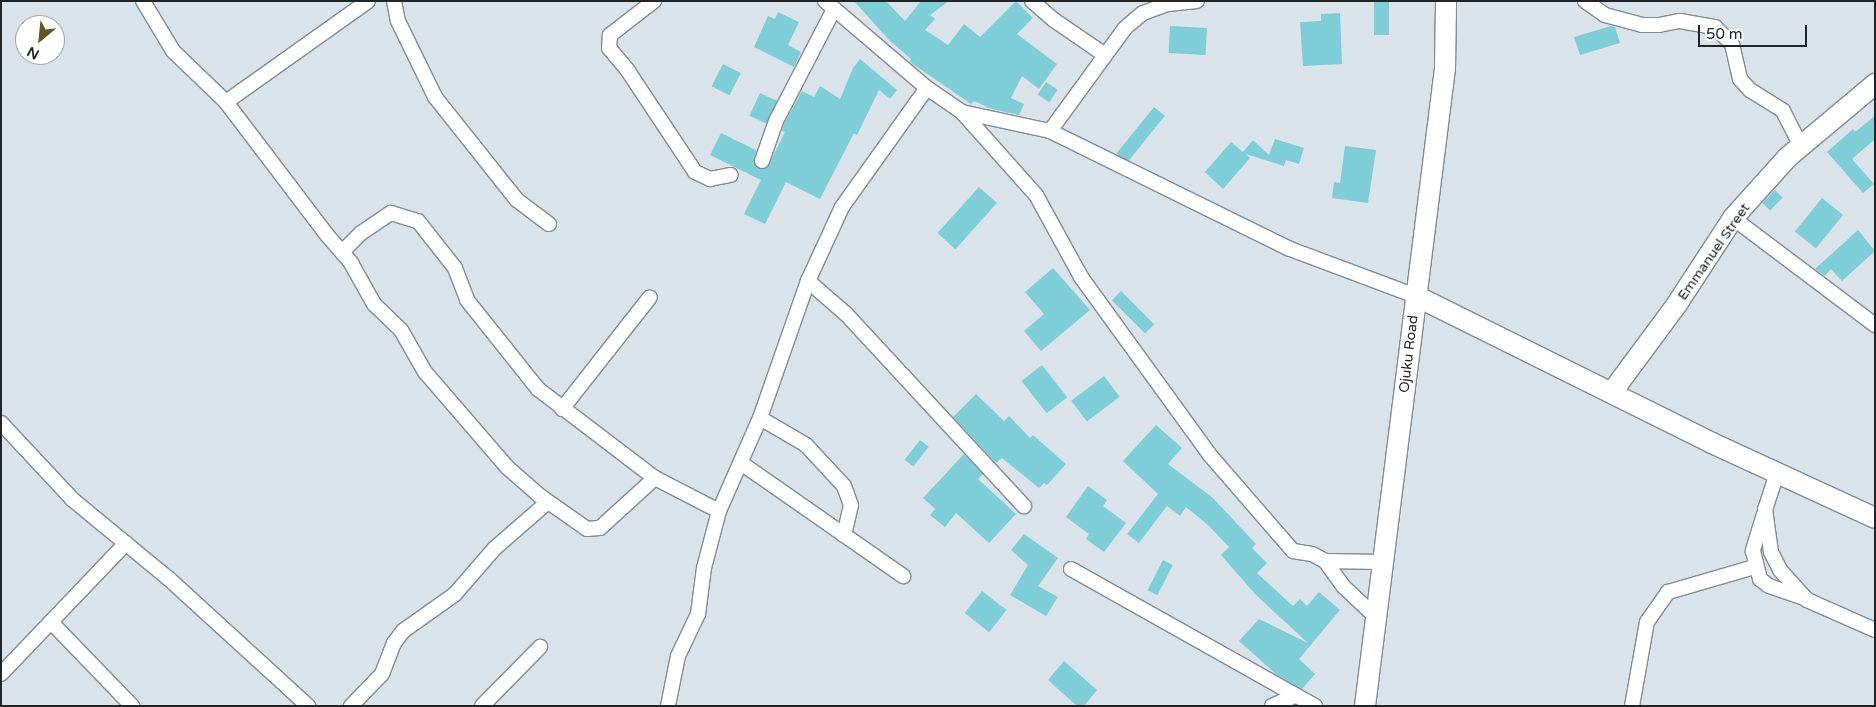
<!DOCTYPE html>
<html>
<head>
<meta charset="utf-8">
<style>
	body { margin:0 }
	#map { position:relative; width:1876px; height:707px; overflow:hidden; background:#d9e3e9; font-family:"Varela Round",sans-serif }
	div>[style] { position:absolute }
	.building>* { inset:0; background:#7dced7; transform-origin:0 0 }
	.roads { filter:drop-shadow(1px 0 #828c91) drop-shadow(-1px 0 #828c91) drop-shadow(0 1px #828c91) drop-shadow(0 -1px #828c91) }
	.street>* { height:14px; margin:-7px; padding:0 7px; transform-origin:7px; border-radius:7px; background:#fff }
	.secondary>* { height:20px; margin:-10px; padding:0 10px; transform-origin:10px; border-radius:10px; background:#fff }
	span { translate:-50% -50%; white-space:nowrap; text-align:center; line-height:1.15; -webkit-text-stroke:4px #fff; paint-order:stroke }
	.street-label { font-size:14px; color:#202426 }
	.frame { position:absolute; inset:0; border:2px solid #202426; pointer-events:none }
	.north { position:absolute; left:15px; top:15px; width:50px; height:50px; box-sizing:border-box; background:#fff; border:1px solid #a6a7a8; border-radius:50%; rotate:208deg; font-size:14px; font-weight:700; line-height:20px; text-align:center; color:#202426 }
	.north::after { content:''; display:block; margin:auto; width:18px; height:22px; background:#615824; clip-path:polygon(50% 0,100% 100%,50% 72%,0 100%) }
	.scale { position:absolute; left:1698px; top:25px; width:109px; height:22px; box-sizing:border-box; border:2px solid #202426; border-top:0; padding-left:6px; font-size:15px; line-height:18px; white-space:nowrap; color:#202426; -webkit-text-stroke:4px #fff; paint-order:stroke }
</style>
</head>
<body>
<div id="map">
	<div class="building">
		<div style="clip-path:polygon(854px 1px,886px 1px,905px 21px,921px 1px,949px 1px,930px 15px,935px 19px,925px 30px,948px 45px,964px 24px,980px 37px,1016px 1px,1033px 18px,1017px 34px,1057px 64px,1039px 89px,1022px 76px,1011px 98px,1024px 104px,1019px 115px,992px 109px,974px 101px,971px 104px,910px 62px,911px 59px,889px 40px)"></div>
		<div style="left:1374px;top:1px;width:15px;height:34px"></div>
		<div style="clip-path:polygon(778px 12px,799px 22px,788px 45px,801px 52px,794px 67px,754px 47px,768px 16px,775px 19px)"></div>
		<div style="clip-path:polygon(1340px 13px,1342px 64px,1303px 66px,1300px 22px,1321px 21px,1321px 14px)"></div>
		<div style="left:1170px;top:26px;width:37px;height:27px;rotate:3deg"></div>
		<div style="clip-path:polygon(1611px 26px,1615px 27px,1620px 43px,1580px 55px,1574px 37px)"></div>
		<div style="clip-path:polygon(860px 59px,897px 90px,890px 99px,879px 90px,857px 135px,854px 133px,820px 199px,786px 182px,765px 224px,744px 214px,761px 180px,710px 155px,721px 133px,756px 150px,755px 166px,767px 168px,785px 132px,782px 131px,784px 124px,802px 91px,814px 97px,820px 86px,840px 99px,853px 68px)"></div>
		<div style="left:723px;top:64px;width:20px;height:25px;rotate:27deg"></div>
		<div style="left:1046px;top:82px;width:14px;height:15px;rotate:34deg"></div>
		<div style="left:760px;top:93px;width:19px;height:25px;rotate:25deg"></div>
		<div style="left:1154px;top:107px;width:14px;height:60px;rotate:39deg"></div>
		<div style="clip-path:polygon(1875px 116px,1875px 139px,1852px 159px,1874px 184px,1863px 193px,1827px 152px,1853px 129px,1855px 132px)"></div>
		<div style="clip-path:polygon(1275px 139px,1304px 148px,1299px 164px,1286px 160px,1284px 166px,1246px 154px,1250px 158px,1223px 189px,1205px 172px,1231px 142px,1243px 152px,1253px 140px,1269px 155px)"></div>
		<div style="clip-path:polygon(1345px 146px,1376px 150px,1368px 203px,1332px 198px,1334px 182px,1340px 183px)"></div>
		<div style="left:979px;top:187px;width:24px;height:62px;rotate:42deg"></div>
		<div style="left:1775px;top:190px;width:11px;height:18px;rotate:45deg"></div>
		<div style="left:1822px;top:198px;width:27px;height:43px;rotate:39deg"></div>
		<div style="clip-path:polygon(1858px 230px,1875px 251px,1842px 281px,1831px 269px,1825px 276px,1815px 269px)"></div>
		<div style="clip-path:polygon(1053px 268px,1090px 310px,1041px 351px,1024px 331px,1044px 314px,1025px 292px)"></div>
		<div style="left:1121px;top:291px;width:47px;height:13px;rotate:45deg"></div>
		<div style="left:1042px;top:365px;width:41px;height:26px;rotate:52deg"></div>
		<div style="left:1104px;top:376px;width:26px;height:41px;rotate:53deg"></div>
		<div style="clip-path:polygon(976px 394px,1004px 421px,1009px 416px,1030px 438px,1033px 435px,1066px 464px,1047px 485px,1044px 483px,1039px 488px,1002px 458px,996px 463px,953px 417px)"></div>
		<div style="clip-path:polygon(1156px 425px,1182px 448px,1168px 464px,1213px 498px,1256px 544px,1252px 548px,1267px 563px,1257px 573px,1293px 606px,1300px 599px,1307px 606px,1319px 592px,1340px 610px,1299px 659px,1315px 674px,1302px 689px,1277px 675px,1239px 641px,1259px 619px,1308px 643px,1256px 595px,1221px 555px,1229px 547px,1208px 525px,1186px 507px,1180px 516px,1167px 506px,1139px 543px,1127px 534px,1158px 494px,1123px 461px)"></div>
		<div style="left:920px;top:440px;width:11px;height:25px;rotate:38deg"></div>
		<div style="clip-path:polygon(964px 454px,983px 474px,978px 479px,1016px 514px,989px 543px,956px 513px,945px 527px,930px 515px,935px 509px,923px 498px)"></div>
		<div style="clip-path:polygon(1088px 486px,1107px 500px,1103px 506px,1126px 523px,1104px 552px,1086px 539px,1089px 534px,1066px 517px)"></div>
		<div style="clip-path:polygon(1024px 534px,1058px 558px,1038px 586px,1058px 597px,1046px 616px,1010px 595px,1028px 565px,1011px 550px)"></div>
		<div style="left:1163px;top:560px;width:11px;height:34px;rotate:27deg"></div>
		<div style="left:982px;top:591px;width:31px;height:28px;rotate:38deg"></div>
		<div style="clip-path:polygon(1064px 661px,1097px 690px,1084px 706px,1077px 706px,1048px 680px)"></div>
	</div>
	<div class="roads">
		<div class="street">
			<div style="left:143px;top:1px;width:58px;rotate:59deg"></div>
			<div style="left:173px;top:51px;width:74px;rotate:43.9deg"></div>
			<div style="left:226px;top:102px;width:167px;rotate:52.8deg"></div>
			<div style="left:327px;top:235px;width:37px;rotate:49deg"></div>
			<div style="left:351px;top:263px;width:47px;rotate:60.7deg"></div>
			<div style="left:374px;top:304px;width:37px;rotate:44deg"></div>
			<div style="left:401px;top:330px;width:48px;rotate:60.3deg"></div>
			<div style="left:425px;top:372px;width:127px;rotate:49.2deg"></div>
			<div style="left:508px;top:468px;width:43px;rotate:41.2deg"></div>
			<div style="left:540px;top:496px;width:57px;rotate:35.1deg"></div>
			<div style="left:587px;top:529px;width:13px;rotate:-4deg"></div>
			<div style="left:600px;top:528px;width:74px;rotate:-42.3deg"></div>
			<div style="left:394px;top:1px;width:20px;rotate:79deg"></div>
			<div style="left:398px;top:21px;width:85px;rotate:64deg"></div>
			<div style="left:435px;top:97px;width:132px;rotate:51.5deg"></div>
			<div style="left:517px;top:200px;width:40px;rotate:37deg"></div>
			<div style="left:654px;top:1px;width:56px;rotate:142.3deg"></div>
			<div style="left:610px;top:35px;width:13px;rotate:94deg"></div>
			<div style="left:609px;top:48px;width:30px;rotate:50deg"></div>
			<div style="left:628px;top:71px;width:121px;rotate:56.4deg"></div>
			<div style="left:695px;top:172px;width:17px;rotate:25deg"></div>
			<div style="left:710px;top:179px;width:21px;rotate:-11deg"></div>
			<div style="left:825px;top:1px;width:134px;rotate:40.5deg"></div>
			<div style="left:927px;top:88px;width:42px;rotate:34.4deg"></div>
			<div style="left:962px;top:112px;width:90px;rotate:12.2deg"></div>
			<div style="left:1050px;top:131px;width:267px;rotate:26.2deg"></div>
			<div style="left:1290px;top:249px;width:134px;rotate:20.5deg"></div>
			<div style="left:1032px;top:1px;width:29px;rotate:41deg"></div>
			<div style="left:1054px;top:20px;width:62px;rotate:34.5deg"></div>
			<div style="left:1585px;top:1px;width:24px;rotate:35deg"></div>
			<div style="left:1605px;top:15px;width:38px;rotate:15deg"></div>
			<div style="left:1642px;top:25px;width:17px"></div>
			<div style="left:1659px;top:25px;width:21px;rotate:-11deg"></div>
			<div style="left:1680px;top:21px;width:36px;rotate:10deg"></div>
			<div style="left:1715px;top:27px;width:24px;rotate:45deg"></div>
			<div style="left:1732px;top:44px;width:36px;rotate:77deg"></div>
			<div style="left:1740px;top:79px;width:15px;rotate:48deg"></div>
			<div style="left:1750px;top:90px;width:39px;rotate:32deg"></div>
			<div style="left:1783px;top:111px;width:38px;rotate:63deg"></div>
			<div style="left:226px;top:102px;width:174px;rotate:-35.4deg"></div>
			<div style="left:962px;top:112px;width:111px;rotate:48.3deg"></div>
			<div style="left:1036px;top:195px;width:94px;rotate:61.2deg"></div>
			<div style="left:1081px;top:277px;width:218px;rotate:54.1deg"></div>
			<div style="left:1209px;top:454px;width:128px;rotate:49.1deg"></div>
			<div style="left:1293px;top:551px;width:19px;rotate:9deg"></div>
			<div style="left:1312px;top:554px;width:15px;rotate:28deg"></div>
			<div style="left:1325px;top:561px;width:56px;rotate:1deg"></div>
			<div style="left:1050px;top:131px;width:127px;rotate:-53.9deg"></div>
			<div style="left:1125px;top:28px;width:23px;rotate:-40deg"></div>
			<div style="left:1143px;top:13px;width:27px;rotate:-20deg"></div>
			<div style="left:1168px;top:4px;width:29px;rotate:-6deg"></div>
			<div style="left:762px;top:161px;width:42px;rotate:-70.7deg"></div>
			<div style="left:776px;top:121px;width:126px;rotate:-62.6deg"></div>
			<div style="left:1733px;top:218px;width:178px;rotate:37deg"></div>
			<div style="left:342px;top:252px;width:27px;rotate:-45deg"></div>
			<div style="left:361px;top:233px;width:36px;rotate:-34deg"></div>
			<div style="left:391px;top:213px;width:28px;rotate:17deg"></div>
			<div style="left:418px;top:221px;width:60px;rotate:51.8deg"></div>
			<div style="left:455px;top:268px;width:34px;rotate:69deg"></div>
			<div style="left:467px;top:300px;width:114px;rotate:51.4deg"></div>
			<div style="left:538px;top:389px;width:147px;rotate:37.3deg"></div>
			<div style="left:655px;top:478px;width:72px;rotate:27.3deg"></div>
			<div style="left:808px;top:281px;width:50px;rotate:41deg"></div>
			<div style="left:846px;top:314px;width:262px;rotate:47.2deg"></div>
			<div style="left:562px;top:409px;width:142px;rotate:-51.8deg"></div>
			<div style="left:760px;top:418px;width:53px;rotate:30.4deg"></div>
			<div style="left:806px;top:445px;width:56px;rotate:47.2deg"></div>
			<div style="left:844px;top:486px;width:20px;rotate:70deg"></div>
			<div style="left:851px;top:505px;width:31px;rotate:103deg"></div>
			<div style="left:1px;top:423px;width:104px;rotate:46.9deg"></div>
			<div style="left:72px;top:499px;width:124px;rotate:39.5deg"></div>
			<div style="left:168px;top:578px;width:190px;rotate:42.4deg"></div>
			<div style="left:741px;top:463px;width:198px;rotate:34.9deg"></div>
			<div style="left:1777px;top:473px;width:38px;rotate:108deg"></div>
			<div style="left:1765px;top:509px;width:43px;rotate:82.1deg"></div>
			<div style="left:1771px;top:552px;width:20px;rotate:63deg"></div>
			<div style="left:1780px;top:570px;width:40px;rotate:48deg"></div>
			<div style="left:1807px;top:600px;width:74px;rotate:23.8deg"></div>
			<div style="left:1764px;top:514px;width:39px;rotate:107deg"></div>
			<div style="left:1753px;top:551px;width:29px;rotate:76deg"></div>
			<div style="left:1760px;top:579px;width:11px;rotate:38deg"></div>
			<div style="left:1769px;top:586px;width:39px;rotate:19deg"></div>
			<div style="left:1325px;top:561px;width:32px;rotate:54deg"></div>
			<div style="left:1344px;top:587px;width:44px;rotate:43.2deg"></div>
			<div style="left:1071px;top:569px;width:280px;rotate:29.3deg"></div>
			<div style="left:51px;top:622px;width:117px;rotate:46deg"></div>
			<div style="left:1px;top:674px;width:181px;rotate:-46.3deg"></div>
			<div style="left:351px;top:706px;width:45px;rotate:-45.9deg"></div>
			<div style="left:382px;top:674px;width:33px;rotate:-69deg"></div>
			<div style="left:394px;top:643px;width:15px;rotate:-53deg"></div>
			<div style="left:403px;top:631px;width:64px;rotate:-35.4deg"></div>
			<div style="left:455px;top:594px;width:61px;rotate:-49deg"></div>
			<div style="left:495px;top:548px;width:70px;rotate:-41deg"></div>
			<div style="left:482px;top:706px;width:83px;rotate:-45.5deg"></div>
			<div style="left:668px;top:706px;width:51px;rotate:-78.7deg"></div>
			<div style="left:678px;top:656px;width:47px;rotate:-64.5deg"></div>
			<div style="left:698px;top:614px;width:46px;rotate:-82.6deg"></div>
			<div style="left:704px;top:568px;width:59px;rotate:-75.3deg"></div>
			<div style="left:719px;top:511px;width:102px;rotate:-66.2deg"></div>
			<div style="left:760px;top:418px;width:145px;rotate:-70.7deg"></div>
			<div style="left:808px;top:281px;width:81px;rotate:-65.3deg"></div>
			<div style="left:842px;top:207px;width:146px;rotate:-54.5deg"></div>
			<div style="left:1272px;top:706px;width:24px;rotate:-24deg"></div>
			<div style="left:1632px;top:706px;width:85px;rotate:-79.9deg"></div>
			<div style="left:1647px;top:622px;width:37px;rotate:-55deg"></div>
			<div style="left:1668px;top:592px;width:90px;rotate:-16.2deg"></div>
		</div>
		<div class="secondary">
			<div style="left:1416px;top:296px;width:330px;rotate:26.4deg"></div>
			<div style="left:1712px;top:443px;width:179px;rotate:24.7deg"></div>
			<div style="left:1612px;top:392px;width:109px;rotate:-53.5deg"></div>
			<div style="left:1677px;top:304px;width:103px;rotate:-56.9deg"></div>
			<div style="left:1733px;top:218px;width:82px;rotate:-48deg"></div>
			<div style="left:1788px;top:157px;width:114px;rotate:-40deg"></div>
			<div style="left:1365px;top:706px;width:643px;rotate:-82.85deg"></div>
			<div style="left:1445px;top:68px;width:67px;rotate:-89.1deg"></div>
		</div>
	</div>
	<div class="street-label">
		<span style="left:1714px;top:252px;rotate:-55deg">Emmanuel Street</span>
		<span style="left:1409px;top:354px;rotate:-83deg">Ojuku Road</span>
	</div>
	<div class="frame"></div>
	<div class="north">N</div>
	<div class="scale">50 m</div>
</div>
</body>
</html>
